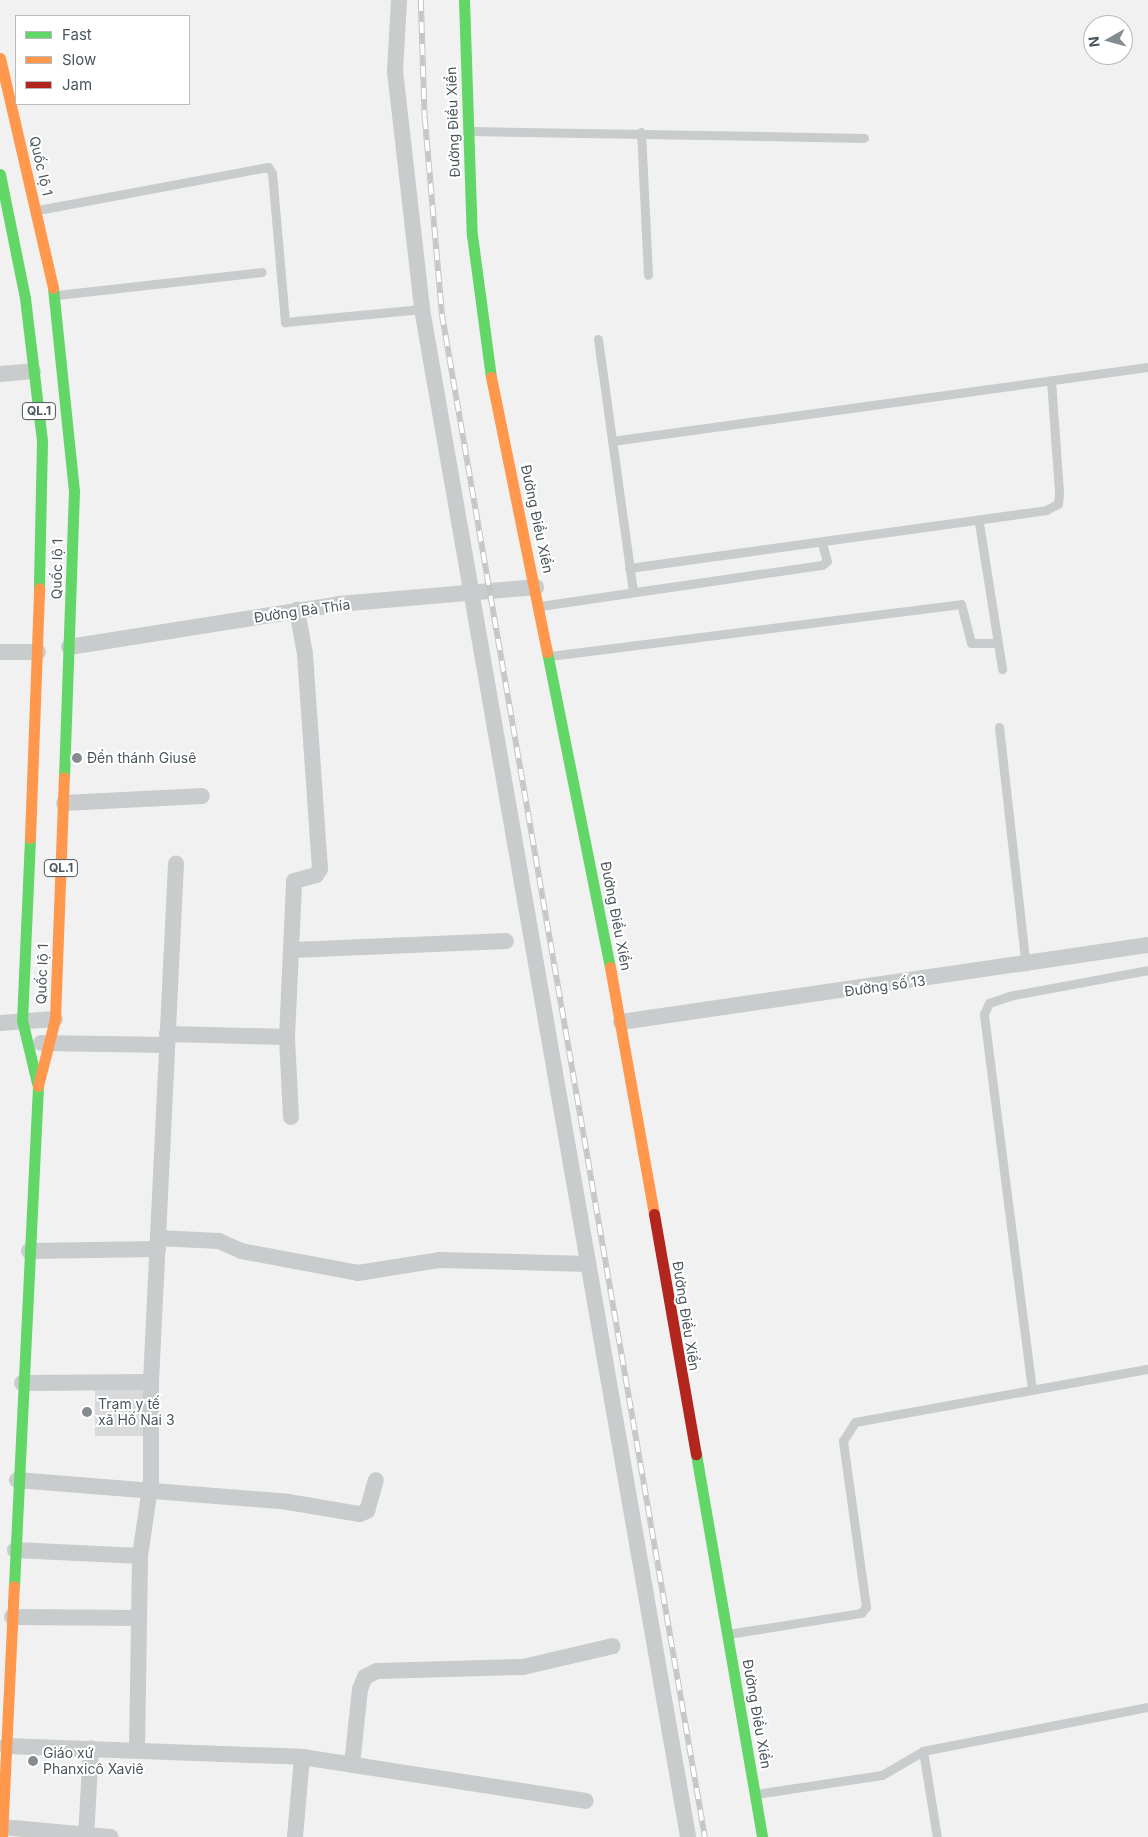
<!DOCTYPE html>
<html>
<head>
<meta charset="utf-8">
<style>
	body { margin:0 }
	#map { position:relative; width:1148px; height:1837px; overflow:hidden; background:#f1f1f1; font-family:Inter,sans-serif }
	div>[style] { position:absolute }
	.building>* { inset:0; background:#d7d9da; transform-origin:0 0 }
	.lane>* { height:9px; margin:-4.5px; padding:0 4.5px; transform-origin:4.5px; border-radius:4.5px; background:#c9cccc }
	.street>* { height:16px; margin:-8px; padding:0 8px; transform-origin:8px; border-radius:8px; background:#c9cccc }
	.fast>* { height:11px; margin:-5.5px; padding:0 5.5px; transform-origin:5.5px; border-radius:5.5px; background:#63d668 }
	.slow>* { height:11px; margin:-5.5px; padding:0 5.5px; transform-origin:5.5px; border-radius:5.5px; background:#ff974d }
	.jam>* { height:11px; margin:-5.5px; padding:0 5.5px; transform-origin:5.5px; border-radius:5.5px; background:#b3261e }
	.rail>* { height:5.5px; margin-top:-2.75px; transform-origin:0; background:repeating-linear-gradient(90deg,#fff 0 11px,#c5c6c7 0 22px); box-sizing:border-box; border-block:1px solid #c5c6c7 }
	.dots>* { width:14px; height:14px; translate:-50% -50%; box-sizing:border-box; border:2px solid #fff; border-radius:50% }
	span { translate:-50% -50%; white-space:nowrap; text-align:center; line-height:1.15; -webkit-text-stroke:4px #fff; paint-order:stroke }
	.shield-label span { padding:1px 4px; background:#fff; border:1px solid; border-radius:4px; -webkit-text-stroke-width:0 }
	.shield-label { font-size:12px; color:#4a565b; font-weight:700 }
	.street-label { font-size:14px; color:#4a565b }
	.poi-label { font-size:14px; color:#4a565b }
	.left { translate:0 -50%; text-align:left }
	.legend { position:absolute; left:15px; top:15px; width:175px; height:90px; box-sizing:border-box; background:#fff; border:1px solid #b7bbbd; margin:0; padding:6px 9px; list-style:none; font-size:15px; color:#4a565b }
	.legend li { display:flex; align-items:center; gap:10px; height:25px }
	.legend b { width:25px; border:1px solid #b7bbbd }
	.north { position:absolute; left:1083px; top:15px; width:50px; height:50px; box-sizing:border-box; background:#fff; border:1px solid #b7bbbd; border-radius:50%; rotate:263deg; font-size:14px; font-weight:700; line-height:20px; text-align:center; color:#4a565b }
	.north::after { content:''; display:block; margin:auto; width:18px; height:22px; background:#848c90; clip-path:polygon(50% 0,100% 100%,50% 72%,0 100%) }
</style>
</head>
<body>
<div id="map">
	<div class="building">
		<div style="left:95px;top:1388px;width:50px;height:48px"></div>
	</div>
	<div class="lane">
		<div style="left:470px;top:131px;width:394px;rotate:1deg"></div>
		<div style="left:641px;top:132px;width:143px;rotate:87.2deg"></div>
		<div style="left:38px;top:210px;width:234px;rotate:-10.6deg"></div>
		<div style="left:268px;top:167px;width:7px;rotate:56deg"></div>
		<div style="left:272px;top:173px;width:150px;rotate:85deg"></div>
		<div style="left:285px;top:322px;width:138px;rotate:-5.4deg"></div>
		<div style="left:57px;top:295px;width:206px;rotate:-6.4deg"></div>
		<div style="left:598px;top:339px;width:254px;rotate:82.1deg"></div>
		<div style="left:612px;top:441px;width:541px;rotate:-7.86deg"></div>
		<div style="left:979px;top:523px;width:148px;rotate:81deg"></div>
		<div style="left:629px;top:568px;width:421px;rotate:-7.9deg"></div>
		<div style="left:1046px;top:510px;width:13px;rotate:-27deg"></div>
		<div style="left:1058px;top:504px;width:12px;rotate:-85deg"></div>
		<div style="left:1059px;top:492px;width:112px;rotate:-94.1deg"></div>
		<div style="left:540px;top:606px;width:285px;rotate:-8.3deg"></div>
		<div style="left:822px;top:565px;width:6px;rotate:-39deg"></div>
		<div style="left:827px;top:561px;width:19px;rotate:-106deg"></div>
		<div style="left:550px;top:656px;width:414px;rotate:-7.2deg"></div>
		<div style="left:961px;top:604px;width:40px;rotate:75.6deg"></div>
		<div style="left:971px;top:643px;width:26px"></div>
		<div style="left:999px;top:727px;width:241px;rotate:83.6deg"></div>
		<div style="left:1032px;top:1390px;width:379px;rotate:-97.3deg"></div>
		<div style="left:984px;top:1014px;width:12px;rotate:-66deg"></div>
		<div style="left:989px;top:1003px;width:21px;rotate:-19deg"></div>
		<div style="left:1009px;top:996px;width:141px;rotate:-10.6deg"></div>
		<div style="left:728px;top:1634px;width:135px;rotate:-9deg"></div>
		<div style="left:861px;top:1613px;width:8px;rotate:-50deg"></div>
		<div style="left:866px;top:1607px;width:168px;rotate:-97.9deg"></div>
		<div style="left:843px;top:1441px;width:22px;rotate:-58deg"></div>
		<div style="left:855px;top:1422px;width:298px;rotate:-10.3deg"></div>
		<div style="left:923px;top:1751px;width:87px;rotate:80.8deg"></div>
		<div style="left:756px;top:1794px;width:127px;rotate:-8.6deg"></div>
		<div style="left:882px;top:1775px;width:48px;rotate:-30.3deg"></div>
		<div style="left:923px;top:1751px;width:229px;rotate:-11.1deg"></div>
	</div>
	<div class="street">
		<div style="left:399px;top:0;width:71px;rotate:93.2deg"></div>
		<div style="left:395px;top:71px;width:240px;rotate:83.5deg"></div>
		<div style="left:422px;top:309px;width:1551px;rotate:80.12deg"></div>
		<div style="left:0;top:374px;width:33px;rotate:-5deg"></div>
		<div style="left:69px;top:647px;width:273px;rotate:-9deg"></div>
		<div style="left:339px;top:604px;width:198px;rotate:-4.9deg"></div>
		<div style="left:0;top:652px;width:38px"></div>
		<div style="left:64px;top:803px;width:138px;rotate:-2.9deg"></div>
		<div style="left:293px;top:950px;width:213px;rotate:-2.4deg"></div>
		<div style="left:621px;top:1022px;width:533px;rotate:-8.31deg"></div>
		<div style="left:0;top:1023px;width:55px;rotate:-4.2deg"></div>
		<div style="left:167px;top:1034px;width:120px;rotate:1.4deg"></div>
		<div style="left:41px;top:1043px;width:125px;rotate:0.9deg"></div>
		<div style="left:291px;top:1117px;width:80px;rotate:-92.9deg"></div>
		<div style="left:287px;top:1037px;width:156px;rotate:-87.4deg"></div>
		<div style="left:294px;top:881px;width:23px;rotate:-15deg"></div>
		<div style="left:316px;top:875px;width:7px;rotate:-56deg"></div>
		<div style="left:320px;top:869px;width:216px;rotate:-94deg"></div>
		<div style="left:305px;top:654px;width:45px;rotate:-100.3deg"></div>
		<div style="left:158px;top:1238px;width:61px;rotate:2.8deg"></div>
		<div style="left:219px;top:1241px;width:24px;rotate:24deg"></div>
		<div style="left:241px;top:1251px;width:119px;rotate:10.6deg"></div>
		<div style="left:358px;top:1273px;width:82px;rotate:-9.1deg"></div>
		<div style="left:439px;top:1260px;width:149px;rotate:1.5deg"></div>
		<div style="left:29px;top:1251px;width:129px;rotate:-0.9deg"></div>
		<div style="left:22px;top:1383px;width:129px;rotate:-0.4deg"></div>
		<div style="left:17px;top:1480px;width:272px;rotate:4.6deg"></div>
		<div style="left:288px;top:1502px;width:73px;rotate:9.5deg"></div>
		<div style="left:360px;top:1514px;width:8px;rotate:-23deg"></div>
		<div style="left:367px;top:1511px;width:32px;rotate:-74deg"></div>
		<div style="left:15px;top:1550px;width:125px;rotate:2.7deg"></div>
		<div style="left:12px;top:1617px;width:126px;rotate:0.5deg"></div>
		<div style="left:6px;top:1746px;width:296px;rotate:2.1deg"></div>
		<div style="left:302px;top:1757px;width:287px;rotate:8.8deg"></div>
		<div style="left:137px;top:1750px;width:194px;rotate:-89.1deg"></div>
		<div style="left:140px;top:1556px;width:76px;rotate:-81.7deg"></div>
		<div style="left:151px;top:1481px;width:99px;rotate:-90deg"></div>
		<div style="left:151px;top:1382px;width:519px;rotate:-87.24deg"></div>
		<div style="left:352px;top:1765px;width:76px;rotate:-84deg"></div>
		<div style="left:360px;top:1689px;width:13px;rotate:-67deg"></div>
		<div style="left:365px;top:1677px;width:13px;rotate:-27deg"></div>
		<div style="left:377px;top:1671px;width:146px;rotate:-1.6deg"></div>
		<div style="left:523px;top:1667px;width:92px;rotate:-13.1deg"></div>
		<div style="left:2px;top:1827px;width:109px;rotate:5.2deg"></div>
		<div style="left:86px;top:1837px;width:89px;rotate:-86.8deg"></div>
		<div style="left:295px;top:1837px;width:80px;rotate:-85deg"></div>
	</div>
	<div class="fast">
		<div style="left:464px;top:0;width:235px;rotate:88.1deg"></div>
		<div style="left:472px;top:235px;width:143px;rotate:82.4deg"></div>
		<div style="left:0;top:174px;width:126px;rotate:78.6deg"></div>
		<div style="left:25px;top:298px;width:144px;rotate:83.2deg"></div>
		<div style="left:42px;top:441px;width:147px;rotate:91.2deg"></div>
		<div style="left:53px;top:288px;width:204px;rotate:84.1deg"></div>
		<div style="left:74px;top:491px;width:286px;rotate:92deg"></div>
		<div style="left:547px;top:652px;width:321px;rotate:78.7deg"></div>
		<div style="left:30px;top:838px;width:182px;rotate:92.5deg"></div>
		<div style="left:22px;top:1020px;width:65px;rotate:76.6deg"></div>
		<div style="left:696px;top:1454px;width:389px;rotate:80.2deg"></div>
		<div style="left:14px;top:1586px;width:501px;rotate:-87.25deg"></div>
	</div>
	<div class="slow">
		<div style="left:0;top:58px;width:236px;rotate:77deg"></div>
		<div style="left:491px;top:377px;width:281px;rotate:78.5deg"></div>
		<div style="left:30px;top:838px;width:250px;rotate:-87.9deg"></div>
		<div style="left:610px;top:967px;width:251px;rotate:79.9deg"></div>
		<div style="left:38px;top:1086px;width:69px;rotate:-75.8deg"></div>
		<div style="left:55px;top:1019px;width:242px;rotate:-87.9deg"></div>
		<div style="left:2px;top:1837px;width:251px;rotate:-87.3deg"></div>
	</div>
	<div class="jam">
		<div style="left:654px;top:1214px;width:244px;rotate:80.1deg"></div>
	</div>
	<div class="rail">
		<div style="left:421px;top:0;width:118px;rotate:88.1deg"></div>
		<div style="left:425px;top:118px;width:197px;rotate:85deg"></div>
		<div style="left:442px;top:314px;width:1546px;rotate:80.2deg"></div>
	</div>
	<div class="dots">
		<div style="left:77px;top:758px;background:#848c90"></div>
		<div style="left:87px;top:1412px;background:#848c90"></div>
		<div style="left:33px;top:1761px;background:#848c90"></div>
	</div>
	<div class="shield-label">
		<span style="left:39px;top:411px">QL.1</span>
		<span style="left:61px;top:868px">QL.1</span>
	</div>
	<div class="street-label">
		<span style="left:453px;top:122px;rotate:-92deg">Đường Điều Xiển</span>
		<span style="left:41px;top:166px;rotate:77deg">Quốc lộ 1</span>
		<span style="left:537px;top:519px;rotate:78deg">Đường Điều Xiển</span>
		<span style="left:57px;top:569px;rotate:-89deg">Quốc lộ 1</span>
		<span style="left:302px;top:611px;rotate:-8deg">Đường Bà Thía</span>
		<span style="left:616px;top:916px;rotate:79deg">Đường Điều Xiển</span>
		<span style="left:42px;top:974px;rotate:-88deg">Quốc lộ 1</span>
		<span style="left:885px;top:986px;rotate:-8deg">Đường số 13</span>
		<span style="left:686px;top:1316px;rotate:81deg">Đường Điều Xiển</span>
		<span style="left:757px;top:1714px;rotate:80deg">Đường Điều Xiển</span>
	</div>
	<div class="poi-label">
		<span class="left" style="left:87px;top:758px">Đền thánh Giusê</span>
		<span class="left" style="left:98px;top:1412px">Trạm y tế<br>xã Hố Nai 3</span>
		<span class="left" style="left:43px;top:1761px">Giáo xứ<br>Phanxicô Xaviê</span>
	</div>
	<ul class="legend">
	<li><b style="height:6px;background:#63d668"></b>Fast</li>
	<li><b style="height:6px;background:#ff974d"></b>Slow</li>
	<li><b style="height:6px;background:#b3261e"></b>Jam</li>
	</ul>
	<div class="north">N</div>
</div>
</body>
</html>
